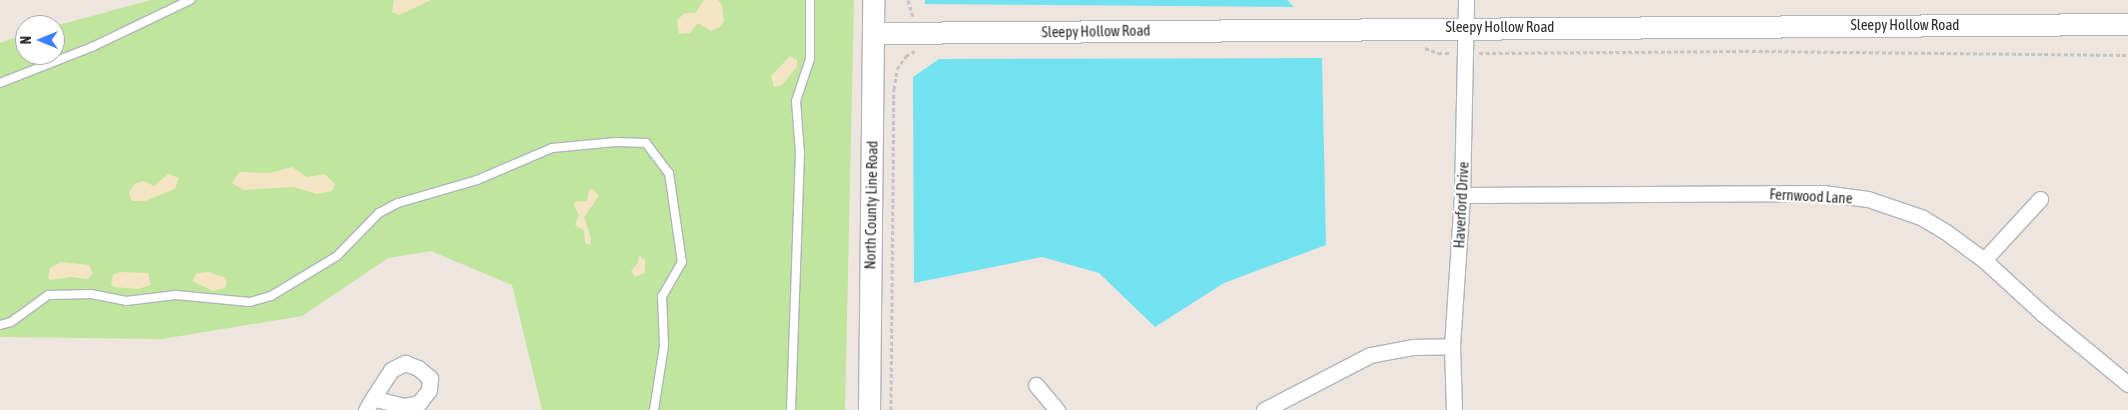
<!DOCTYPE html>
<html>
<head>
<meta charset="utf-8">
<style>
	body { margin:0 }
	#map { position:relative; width:2128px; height:410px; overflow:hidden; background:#eee5df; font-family:"Asap Condensed",sans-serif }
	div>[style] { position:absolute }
	.green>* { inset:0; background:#c0e59c }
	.sand>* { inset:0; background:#f3e4c3 }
	.water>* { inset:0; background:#72e2f0 }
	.path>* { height:3px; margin-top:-1.5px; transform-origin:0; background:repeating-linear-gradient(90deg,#c4c4c4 0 4px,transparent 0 6.5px) }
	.roads { filter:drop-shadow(1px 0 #afb4bd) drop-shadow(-1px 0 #afb4bd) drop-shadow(0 1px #afb4bd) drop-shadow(0 -1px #afb4bd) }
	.lane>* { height:8px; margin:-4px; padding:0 4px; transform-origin:4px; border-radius:4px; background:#fff }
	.street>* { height:15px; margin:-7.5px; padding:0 7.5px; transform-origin:7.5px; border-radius:7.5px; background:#fff }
	.secondary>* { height:21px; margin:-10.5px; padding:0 10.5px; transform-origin:10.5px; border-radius:10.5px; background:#fff }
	span { translate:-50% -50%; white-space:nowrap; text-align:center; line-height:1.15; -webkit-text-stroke:4.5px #fff; paint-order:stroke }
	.street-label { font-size:15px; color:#2d2d2d }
	.north { position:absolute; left:15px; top:15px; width:50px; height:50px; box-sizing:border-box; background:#fff; border:1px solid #ababab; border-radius:50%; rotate:270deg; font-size:14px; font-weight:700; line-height:20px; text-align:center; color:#2d2d2d }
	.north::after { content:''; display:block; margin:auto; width:18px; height:22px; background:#3f7ffc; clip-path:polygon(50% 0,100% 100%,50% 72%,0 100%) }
</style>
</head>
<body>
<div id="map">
	<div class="green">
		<div style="clip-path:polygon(151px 0,854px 0,845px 410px,542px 410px,512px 285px,431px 251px,388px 258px,302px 316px,162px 339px,0 337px,0 43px,25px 34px,25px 55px,55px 55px,55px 26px)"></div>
	</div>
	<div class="sand">
		<div style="clip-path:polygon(394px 0,431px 0,399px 15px,392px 12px)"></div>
		<div style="clip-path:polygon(704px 0,718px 0,722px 5px,724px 21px,720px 27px,711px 31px,698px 23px,690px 33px,679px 34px,677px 20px,685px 13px,695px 13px)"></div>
		<div style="clip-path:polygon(790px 56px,797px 60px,797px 67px,782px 85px,774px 87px,771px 76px)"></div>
		<div style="clip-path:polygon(292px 167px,307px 177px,325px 174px,335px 184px,332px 191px,317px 194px,293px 187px,243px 190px,232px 183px,239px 172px,270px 173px)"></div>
		<div style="clip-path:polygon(168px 174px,179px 178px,175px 189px,145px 201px,132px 201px,129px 193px,134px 184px,144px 181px,154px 186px)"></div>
		<div style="clip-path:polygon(592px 188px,599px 196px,584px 217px,591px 238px,590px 245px,585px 243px,584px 230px,575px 225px,579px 215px,574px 206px,575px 202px,587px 201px,589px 190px)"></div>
		<div style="clip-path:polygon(639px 255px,645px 260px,645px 273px,635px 277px,631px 271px,638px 263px)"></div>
		<div style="clip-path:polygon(61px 262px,89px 265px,93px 274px,87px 279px,71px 277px,51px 280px,48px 278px,50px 268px)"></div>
		<div style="clip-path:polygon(119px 272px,148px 273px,151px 285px,138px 289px,114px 287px,111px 284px,113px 275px)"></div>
		<div style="clip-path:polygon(208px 272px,224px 277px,227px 282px,225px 288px,213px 291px,192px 281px,197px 273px)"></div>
	</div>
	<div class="water">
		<div style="clip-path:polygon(925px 0,1287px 0,1294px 7px,925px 4px)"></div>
		<div style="clip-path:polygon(1322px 58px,1326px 245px,1224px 283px,1155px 327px,1099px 273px,1042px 257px,914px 283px,913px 77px,939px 59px)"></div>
	</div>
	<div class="path">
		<div style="left:908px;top:0;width:17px;rotate:73deg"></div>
		<div style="left:1425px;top:48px;width:14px;rotate:21deg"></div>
		<div style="left:1438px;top:53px;width:12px"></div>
		<div style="left:1479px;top:53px;width:273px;rotate:-0.4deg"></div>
		<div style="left:1752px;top:51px;width:376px;rotate:0.6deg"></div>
		<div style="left:891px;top:410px;width:321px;rotate:-89.5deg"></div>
		<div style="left:894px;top:89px;width:20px;rotate:-81deg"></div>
		<div style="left:897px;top:69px;width:16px;rotate:-55deg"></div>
		<div style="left:906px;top:56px;width:10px;rotate:-29deg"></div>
	</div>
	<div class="roads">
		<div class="lane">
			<div style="left:0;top:83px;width:99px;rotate:-21.4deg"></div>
			<div style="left:92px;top:47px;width:109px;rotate:-25.6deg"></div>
			<div style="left:0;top:325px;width:11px;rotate:-15deg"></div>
			<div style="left:11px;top:322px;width:46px;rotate:-36.1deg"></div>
			<div style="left:48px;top:295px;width:43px;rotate:-1.3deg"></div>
			<div style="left:91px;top:294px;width:36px;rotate:11deg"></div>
			<div style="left:126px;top:301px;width:50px;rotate:-6.8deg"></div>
			<div style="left:176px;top:295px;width:74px;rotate:5.4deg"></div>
			<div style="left:250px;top:302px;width:22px;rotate:-16deg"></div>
			<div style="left:271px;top:296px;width:77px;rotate:-31.2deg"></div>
			<div style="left:337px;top:256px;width:60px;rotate:-45.7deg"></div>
			<div style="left:379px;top:213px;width:21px;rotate:-28deg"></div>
			<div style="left:398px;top:203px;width:82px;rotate:-16.2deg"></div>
			<div style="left:477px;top:180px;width:82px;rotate:-23.1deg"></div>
			<div style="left:552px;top:148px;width:64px;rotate:-5.4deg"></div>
			<div style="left:616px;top:142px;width:30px;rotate:2deg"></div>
			<div style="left:646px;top:143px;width:38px;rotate:53deg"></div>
			<div style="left:669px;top:173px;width:90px;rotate:81.7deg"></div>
			<div style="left:682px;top:262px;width:39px;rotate:120deg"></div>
			<div style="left:662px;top:296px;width:50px;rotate:87.7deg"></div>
			<div style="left:664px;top:346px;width:65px;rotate:98.9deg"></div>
			<div style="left:791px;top:410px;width:257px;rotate:-88deg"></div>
			<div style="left:800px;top:153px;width:52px;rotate:-94.4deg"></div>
			<div style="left:796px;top:101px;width:44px;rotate:-71.6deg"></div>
			<div style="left:810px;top:59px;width:59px;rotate:-90deg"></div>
		</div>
		<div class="street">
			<div style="left:1462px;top:195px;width:361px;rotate:-0.3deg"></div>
			<div style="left:1823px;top:193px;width:45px;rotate:7.6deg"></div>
			<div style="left:1868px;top:199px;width:56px;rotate:18.8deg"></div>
			<div style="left:1921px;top:217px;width:29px;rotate:31deg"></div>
			<div style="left:1946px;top:232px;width:47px;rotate:36.4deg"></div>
			<div style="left:1984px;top:260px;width:80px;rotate:42.5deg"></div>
			<div style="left:2043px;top:314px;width:110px;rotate:39.5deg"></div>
			<div style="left:1984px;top:260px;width:83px;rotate:-47.4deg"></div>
			<div style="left:1036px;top:385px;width:33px;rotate:50deg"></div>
			<div style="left:366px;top:410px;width:14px;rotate:-60deg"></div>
			<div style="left:373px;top:398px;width:33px;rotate:-57deg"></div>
			<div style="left:391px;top:370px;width:16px;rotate:-27deg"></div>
			<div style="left:405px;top:363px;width:14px;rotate:21deg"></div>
			<div style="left:418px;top:368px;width:16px;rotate:40deg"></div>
			<div style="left:430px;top:378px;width:12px;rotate:95deg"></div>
			<div style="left:429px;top:390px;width:16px;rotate:128deg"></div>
			<div style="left:419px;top:403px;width:15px;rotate:169deg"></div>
			<div style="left:404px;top:406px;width:32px;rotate:-166deg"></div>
			<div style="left:1264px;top:410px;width:119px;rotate:-27.4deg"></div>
			<div style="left:1370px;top:355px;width:44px;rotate:-10.5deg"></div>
			<div style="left:1413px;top:347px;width:39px;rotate:-1deg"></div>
			<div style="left:1454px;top:410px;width:64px;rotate:-91.8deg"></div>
			<div style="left:1452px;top:346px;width:151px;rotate:-86.2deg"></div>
			<div style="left:1462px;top:195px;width:195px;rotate:-88.8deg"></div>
		</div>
		<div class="secondary">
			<div style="left:873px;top:33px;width:1255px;rotate:-0.41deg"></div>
			<div style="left:869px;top:410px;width:410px;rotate:-89.4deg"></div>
		</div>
	</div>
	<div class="street-label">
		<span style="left:1905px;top:25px">Sleepy Hollow Road</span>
		<span style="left:1500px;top:27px">Sleepy Hollow Road</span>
		<span style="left:1096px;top:31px;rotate:-1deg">Sleepy Hollow Road</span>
		<span style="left:1811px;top:196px;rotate:3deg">Fernwood Lane</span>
		<span style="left:871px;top:205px;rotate:-89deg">North County Line Road</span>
		<span style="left:1461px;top:205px;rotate:-87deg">Haverford Drive</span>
	</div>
	<div class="north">N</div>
</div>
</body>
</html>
